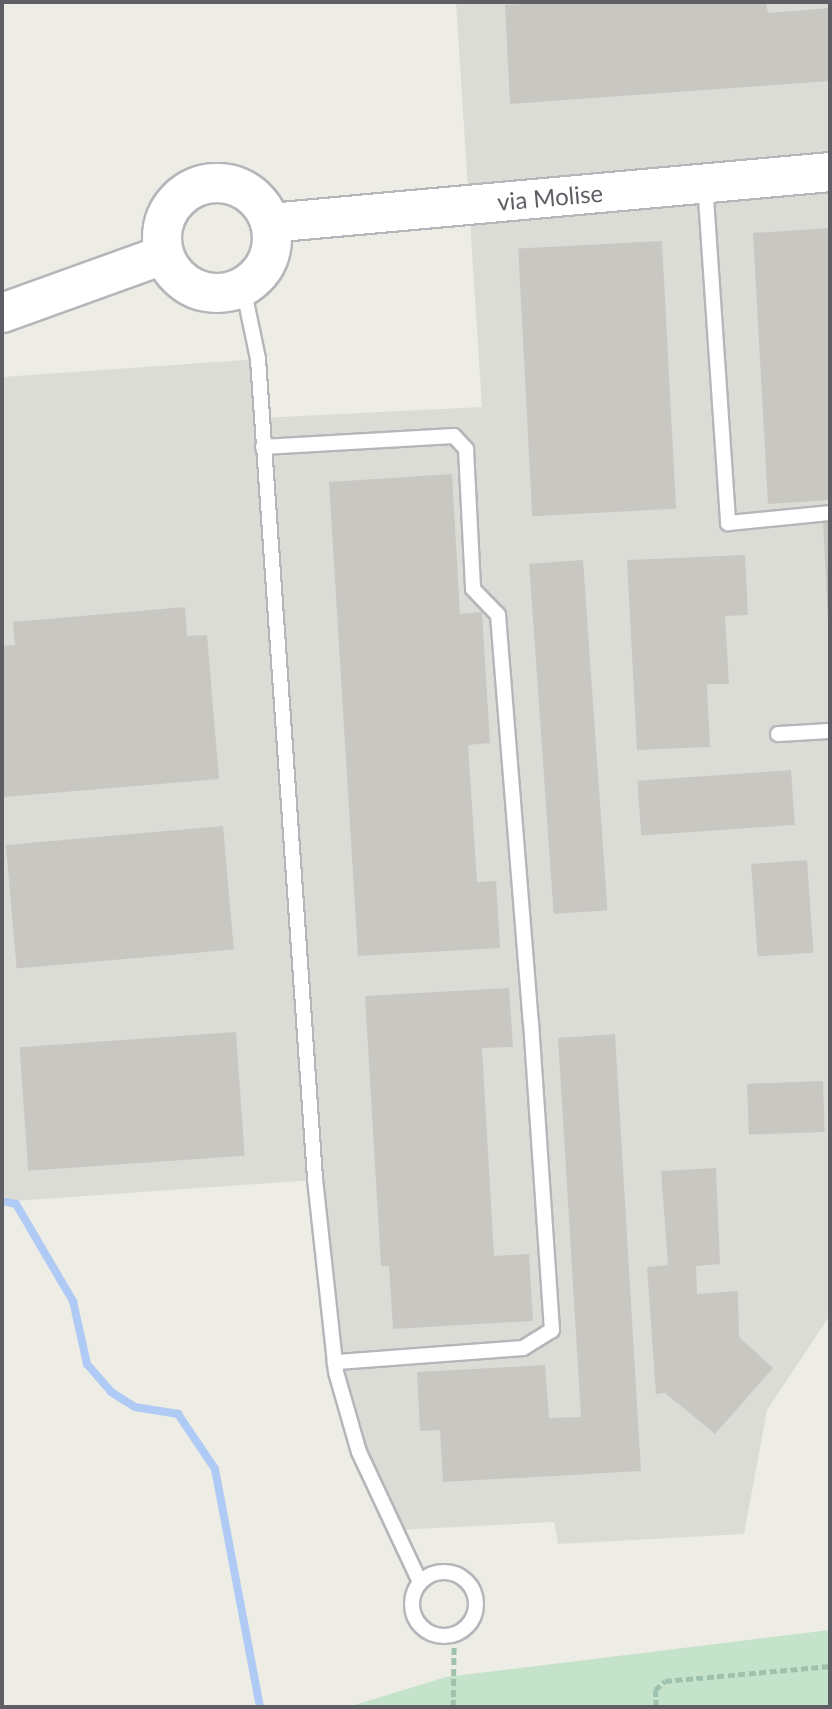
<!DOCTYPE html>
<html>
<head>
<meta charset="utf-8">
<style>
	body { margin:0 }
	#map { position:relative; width:832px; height:1709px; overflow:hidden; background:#edede5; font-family:Lato,sans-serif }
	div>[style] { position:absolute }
	.industrial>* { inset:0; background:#dcdcd7 }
	.green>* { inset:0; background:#c5e2ca }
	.stream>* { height:8px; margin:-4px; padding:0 4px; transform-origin:4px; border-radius:4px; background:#afcaf4 }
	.building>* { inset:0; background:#c9c7c2; transform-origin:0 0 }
	.path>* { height:4.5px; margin-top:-2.25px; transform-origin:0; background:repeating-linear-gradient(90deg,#9fc2af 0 7px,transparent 0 10.5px) }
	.roads { filter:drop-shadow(2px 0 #b5b6ba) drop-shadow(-2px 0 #b5b6ba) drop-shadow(0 2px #b5b6ba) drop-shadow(0 -2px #b5b6ba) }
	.service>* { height:14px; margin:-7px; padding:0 7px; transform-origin:7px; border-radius:7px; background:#fff }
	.service>.ring { margin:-7px; padding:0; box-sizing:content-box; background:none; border:14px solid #fff; border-radius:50% }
	.secondary>* { height:38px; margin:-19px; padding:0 19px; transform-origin:19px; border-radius:19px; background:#fff }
	.secondary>.ring { margin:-19px; padding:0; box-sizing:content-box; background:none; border:38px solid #fff; border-radius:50% }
	span { translate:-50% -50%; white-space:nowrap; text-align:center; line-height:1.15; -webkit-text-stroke:6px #fff; paint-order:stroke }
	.street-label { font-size:24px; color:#5d5f64 }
	.frame { position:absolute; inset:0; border:4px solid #5d5f64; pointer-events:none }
</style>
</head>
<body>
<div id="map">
	<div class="industrial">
		<div style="clip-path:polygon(456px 2px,830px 2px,830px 1315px,767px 1410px,744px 1534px,558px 1544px,554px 1522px,398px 1530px,359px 1452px,336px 1372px,314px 1180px,14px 1201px,2px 1195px,2px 377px,258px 359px,261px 418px,482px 407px)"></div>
	</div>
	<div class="green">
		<div style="clip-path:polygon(830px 1630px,830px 1707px,348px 1707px,446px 1677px)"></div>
	</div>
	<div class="stream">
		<div style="left:2px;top:1201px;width:14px;rotate:12deg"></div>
		<div style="left:16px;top:1204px;width:113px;rotate:59.6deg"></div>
		<div style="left:73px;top:1301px;width:65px;rotate:77.5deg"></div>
		<div style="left:87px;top:1364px;width:37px;rotate:49deg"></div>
		<div style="left:111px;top:1392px;width:28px;rotate:32deg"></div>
		<div style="left:135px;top:1407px;width:44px;rotate:9.2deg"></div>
		<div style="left:178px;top:1414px;width:66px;rotate:56.1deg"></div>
		<div style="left:215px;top:1469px;width:242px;rotate:79.3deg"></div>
	</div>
	<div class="building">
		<div style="clip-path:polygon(557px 2px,766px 2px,768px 13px,830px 8px,830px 81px,510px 104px,505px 5px)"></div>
		<div style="clip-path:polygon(830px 228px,830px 500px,768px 504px,753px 233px)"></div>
		<div style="left:662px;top:241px;width:268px;height:144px;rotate:87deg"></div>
		<div style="clip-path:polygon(452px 474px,460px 614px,482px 612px,490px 743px,468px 745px,477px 882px,496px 881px,500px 948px,358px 956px,329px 482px)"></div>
		<div style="clip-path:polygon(830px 520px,830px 622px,828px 622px,823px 521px)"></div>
		<div style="clip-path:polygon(745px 555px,748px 615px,725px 616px,729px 684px,707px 684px,710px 747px,637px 750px,627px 560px)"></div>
		<div style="left:583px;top:560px;width:351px;height:54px;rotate:86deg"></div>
		<div style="clip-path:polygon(185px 607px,187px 636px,207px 635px,219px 779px,4px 797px,2px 646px,15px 645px,13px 622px)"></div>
		<div style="left:791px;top:770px;width:55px;height:154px;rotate:86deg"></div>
		<div style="left:223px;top:826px;width:124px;height:218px;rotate:85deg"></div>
		<div style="left:807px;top:860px;width:93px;height:56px;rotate:86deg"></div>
		<div style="clip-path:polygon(509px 988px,513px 1047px,482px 1048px,494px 1256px,529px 1254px,533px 1321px,393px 1329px,389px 1266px,381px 1266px,365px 996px)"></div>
		<div style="left:236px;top:1032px;width:124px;height:217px;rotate:86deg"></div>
		<div style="clip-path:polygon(615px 1034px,641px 1471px,443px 1482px,440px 1430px,420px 1431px,417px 1372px,545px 1365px,549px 1418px,581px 1417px,558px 1038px)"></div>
		<div style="left:823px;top:1081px;width:51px;height:76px;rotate:88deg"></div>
		<div style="clip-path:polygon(716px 1168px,720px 1264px,696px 1266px,697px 1294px,738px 1291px,739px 1337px,773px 1368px,715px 1434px,665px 1393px,656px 1394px,647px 1267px,668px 1265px,661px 1171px)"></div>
	</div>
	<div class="path">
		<div style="left:453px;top:1707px;width:73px;rotate:-89.2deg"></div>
		<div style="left:656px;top:1707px;width:17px;rotate:-93deg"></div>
		<div style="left:655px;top:1690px;width:13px;rotate:-42deg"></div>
		<div style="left:665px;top:1681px;width:166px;rotate:-5.2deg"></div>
	</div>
	<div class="roads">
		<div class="service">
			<div style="left:705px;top:183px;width:341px;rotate:86.1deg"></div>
			<div style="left:728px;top:523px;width:102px;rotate:-5.6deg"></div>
			<div style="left:243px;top:287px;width:74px;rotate:78.2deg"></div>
			<div style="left:258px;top:359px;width:822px;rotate:86.02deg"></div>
			<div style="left:315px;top:1179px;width:194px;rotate:83.8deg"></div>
			<div style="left:336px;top:1372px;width:83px;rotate:74deg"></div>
			<div style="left:359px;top:1452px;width:144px;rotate:64.9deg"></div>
			<div style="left:263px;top:447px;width:191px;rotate:-3.3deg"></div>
			<div style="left:454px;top:436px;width:18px;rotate:47deg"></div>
			<div style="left:466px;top:449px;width:140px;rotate:87.1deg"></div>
			<div style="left:473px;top:589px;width:36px;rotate:46deg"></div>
			<div style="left:498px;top:615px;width:408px;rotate:85.4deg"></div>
			<div style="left:531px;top:1022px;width:309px;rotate:86.1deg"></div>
			<div style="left:552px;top:1330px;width:34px;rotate:148deg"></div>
			<div style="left:523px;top:1348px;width:189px;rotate:175.7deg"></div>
			<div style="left:778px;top:734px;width:52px;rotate:-3.3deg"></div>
			<div class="ring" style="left:412px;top:1572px;width:50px;height:50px"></div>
		</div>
		<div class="secondary">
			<div class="ring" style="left:162px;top:183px;width:72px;height:72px"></div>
			<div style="left:270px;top:223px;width:562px;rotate:-5.2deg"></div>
			<div style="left:2px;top:313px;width:171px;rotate:-19.8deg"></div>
		</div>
	</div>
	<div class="street-label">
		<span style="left:550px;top:197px;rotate:-5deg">via Molise</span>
	</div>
	<div class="frame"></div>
</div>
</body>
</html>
